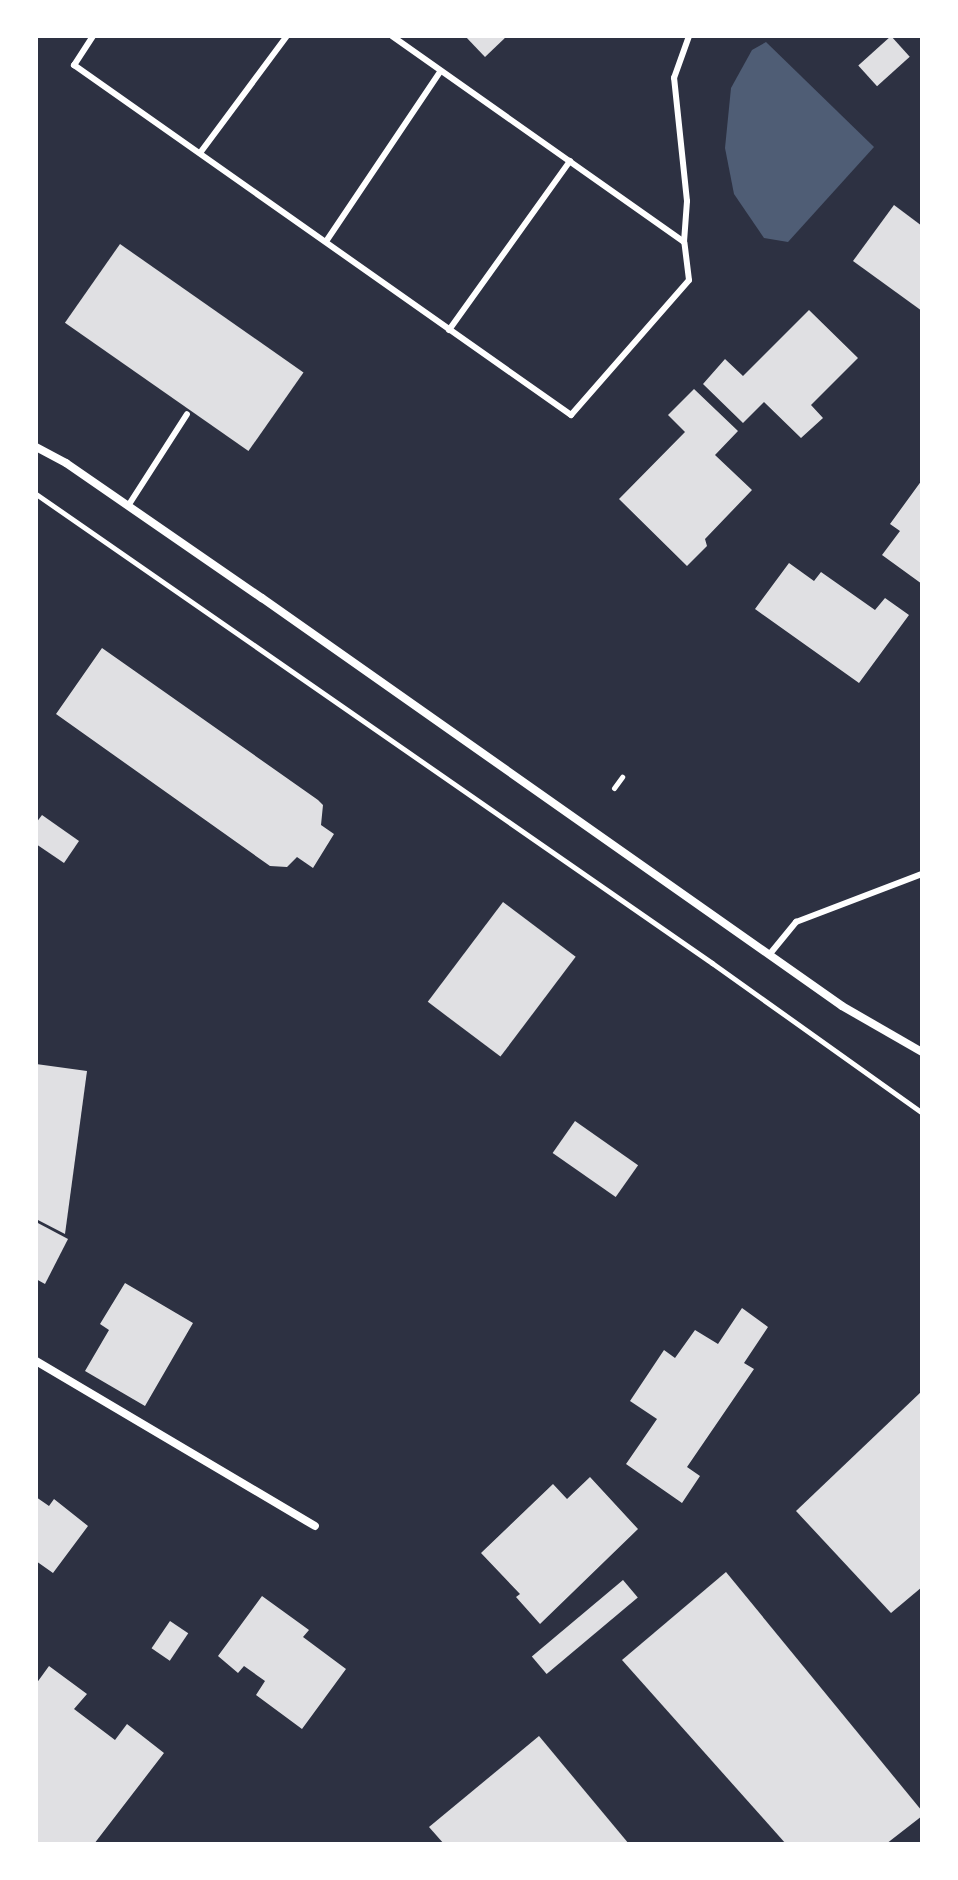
<!DOCTYPE html>
<html>
<head>
<meta charset="utf-8">
<style>
	body { margin:0 }
	#map { position:relative; width:958px; height:1880px; overflow:hidden; background:#2d3142; font-family:"Sofia Sans Condensed",sans-serif }
	div>[style] { position:absolute }
	.water>* { inset:0; background:#4f5d75 }
	.building>* { inset:0; background:#e0e0e3; transform-origin:0 0 }
	.path>* { height:5px; margin:-2.5px; padding:0 2.5px; transform-origin:2.5px; border-radius:2.5px; background:#fff }
	.service>* { height:6px; margin:-3px; padding:0 3px; transform-origin:3px; border-radius:3px; background:#fff }
	.minor>* { height:8px; margin:-4px; padding:0 4px; transform-origin:4px; border-radius:4px; background:#fff }
	span { translate:-50% -50%; white-space:nowrap; text-align:center; line-height:1.15; -webkit-text-stroke:8px #fff; paint-order:stroke }
	.frame { position:absolute; inset:0; border:38px solid #fff; pointer-events:none }
</style>
</head>
<body>
<div id="map">
	<div class="water">
		<div style="clip-path:polygon(766px 42px,874px 147px,788px 242px,764px 238px,734px 194px,725px 148px,731px 88px,752px 50px)"></div>
	</div>
	<div class="building">
		<div style="clip-path:polygon(465px 36px,507px 36px,485px 57px)"></div>
		<div style="left:891px;top:36px;width:28px;height:44px;rotate:48deg"></div>
		<div style="clip-path:polygon(894px 205px,922px 226px,922px 311px,853px 261px)"></div>
		<div style="left:120px;top:244px;width:224px;height:96px;rotate:35deg"></div>
		<div style="clip-path:polygon(809px 310px,858px 358px,811px 405px,823px 418px,801px 438px,764px 402px,743px 423px,703px 384px,725px 359px,743px 376px)"></div>
		<div style="clip-path:polygon(694px 389px,738px 431px,715px 455px,752px 490px,705px 539px,707px 546px,687px 566px,619px 499px,685px 432px,668px 415px)"></div>
		<div style="clip-path:polygon(922px 480px,922px 584px,882px 555px,900px 531px,890px 524px)"></div>
		<div style="clip-path:polygon(789px 563px,814px 581px,821px 572px,875px 610px,885px 598px,909px 615px,859px 683px,755px 609px)"></div>
		<div style="clip-path:polygon(102px 648px,318px 800px,323px 805px,321px 825px,334px 834px,313px 868px,297px 857px,287px 867px,270px 866px,56px 714px)"></div>
		<div style="clip-path:polygon(42px 815px,79px 841px,64px 863px,36px 844px,36px 823px)"></div>
		<div style="left:503px;top:902px;width:91px;height:125px;rotate:37deg"></div>
		<div style="clip-path:polygon(36px 1064px,87px 1071px,65px 1234px,36px 1219px)"></div>
		<div style="left:575px;top:1121px;width:77px;height:39px;rotate:35deg"></div>
		<div style="clip-path:polygon(36px 1222px,68px 1239px,45px 1284px,36px 1279px)"></div>
		<div style="clip-path:polygon(125px 1283px,193px 1323px,145px 1406px,85px 1371px,109px 1330px,100px 1324px)"></div>
		<div style="clip-path:polygon(742px 1308px,768px 1327px,744px 1363px,754px 1369px,687px 1467px,700px 1476px,682px 1503px,626px 1464px,657px 1419px,630px 1401px,664px 1350px,675px 1358px,695px 1330px,718px 1344px)"></div>
		<div style="clip-path:polygon(922px 1391px,922px 1587px,891px 1613px,796px 1511px)"></div>
		<div style="clip-path:polygon(590px 1477px,638px 1529px,540px 1624px,516px 1597px,520px 1594px,481px 1553px,553px 1484px,567px 1499px)"></div>
		<div style="clip-path:polygon(36px 1497px,49px 1506px,54px 1499px,88px 1526px,53px 1573px,36px 1561px)"></div>
		<div style="clip-path:polygon(726px 1572px,922px 1811px,922px 1816px,886px 1844px,786px 1844px,622px 1660px)"></div>
		<div style="left:623px;top:1580px;width:23px;height:119px;rotate:50deg"></div>
		<div style="clip-path:polygon(262px 1596px,309px 1630px,303px 1637px,346px 1669px,302px 1729px,256px 1695px,265px 1681px,244px 1666px,238px 1673px,218px 1656px)"></div>
		<div style="left:170px;top:1621px;width:22px;height:33px;rotate:34deg"></div>
		<div style="clip-path:polygon(49px 1666px,87px 1694px,74px 1709px,115px 1740px,127px 1724px,164px 1753px,94px 1844px,36px 1844px,36px 1684px)"></div>
		<div style="clip-path:polygon(539px 1736px,629px 1844px,444px 1844px,429px 1827px)"></div>
	</div>
	<div class="path">
		<div style="left:36px;top:494px;width:823px;rotate:34.75deg"></div>
		<div style="left:712px;top:963px;width:258px;rotate:35.5deg"></div>
		<div style="left:614px;top:788px;width:14px;rotate:-54deg"></div>
	</div>
	<div class="service">
		<div style="left:93px;top:36px;width:35px;rotate:123deg"></div>
		<div style="left:74px;top:65px;width:608px;rotate:35.15deg"></div>
		<div style="left:571px;top:415px;width:179px;rotate:-48.8deg"></div>
		<div style="left:689px;top:280px;width:38px;rotate:-97deg"></div>
		<div style="left:684px;top:242px;width:41px;rotate:-85.8deg"></div>
		<div style="left:687px;top:201px;width:124px;rotate:-96deg"></div>
		<div style="left:674px;top:78px;width:45px;rotate:-70.3deg"></div>
		<div style="left:392px;top:36px;width:357px;rotate:35.2deg"></div>
		<div style="left:200px;top:153px;width:146px;rotate:-53.4deg"></div>
		<div style="left:327px;top:240px;width:202px;rotate:-56.1deg"></div>
		<div style="left:449px;top:330px;width:208px;rotate:-54.4deg"></div>
		<div style="left:128px;top:506px;width:109px;rotate:-57.3deg"></div>
		<div style="left:769px;top:955px;width:43px;rotate:-50.7deg"></div>
		<div style="left:796px;top:922px;width:135px;rotate:-20.9deg"></div>
	</div>
	<div class="minor">
		<div style="left:36px;top:447px;width:34px;rotate:28deg"></div>
		<div style="left:66px;top:463px;width:238px;rotate:34.6deg"></div>
		<div style="left:262px;top:598px;width:709px;rotate:35.12deg"></div>
		<div style="left:842px;top:1006px;width:92px;rotate:29.9deg"></div>
		<div style="left:36px;top:1361px;width:324px;rotate:30.6deg"></div>
	</div>
	<div class="frame"></div>
</div>
</body>
</html>
